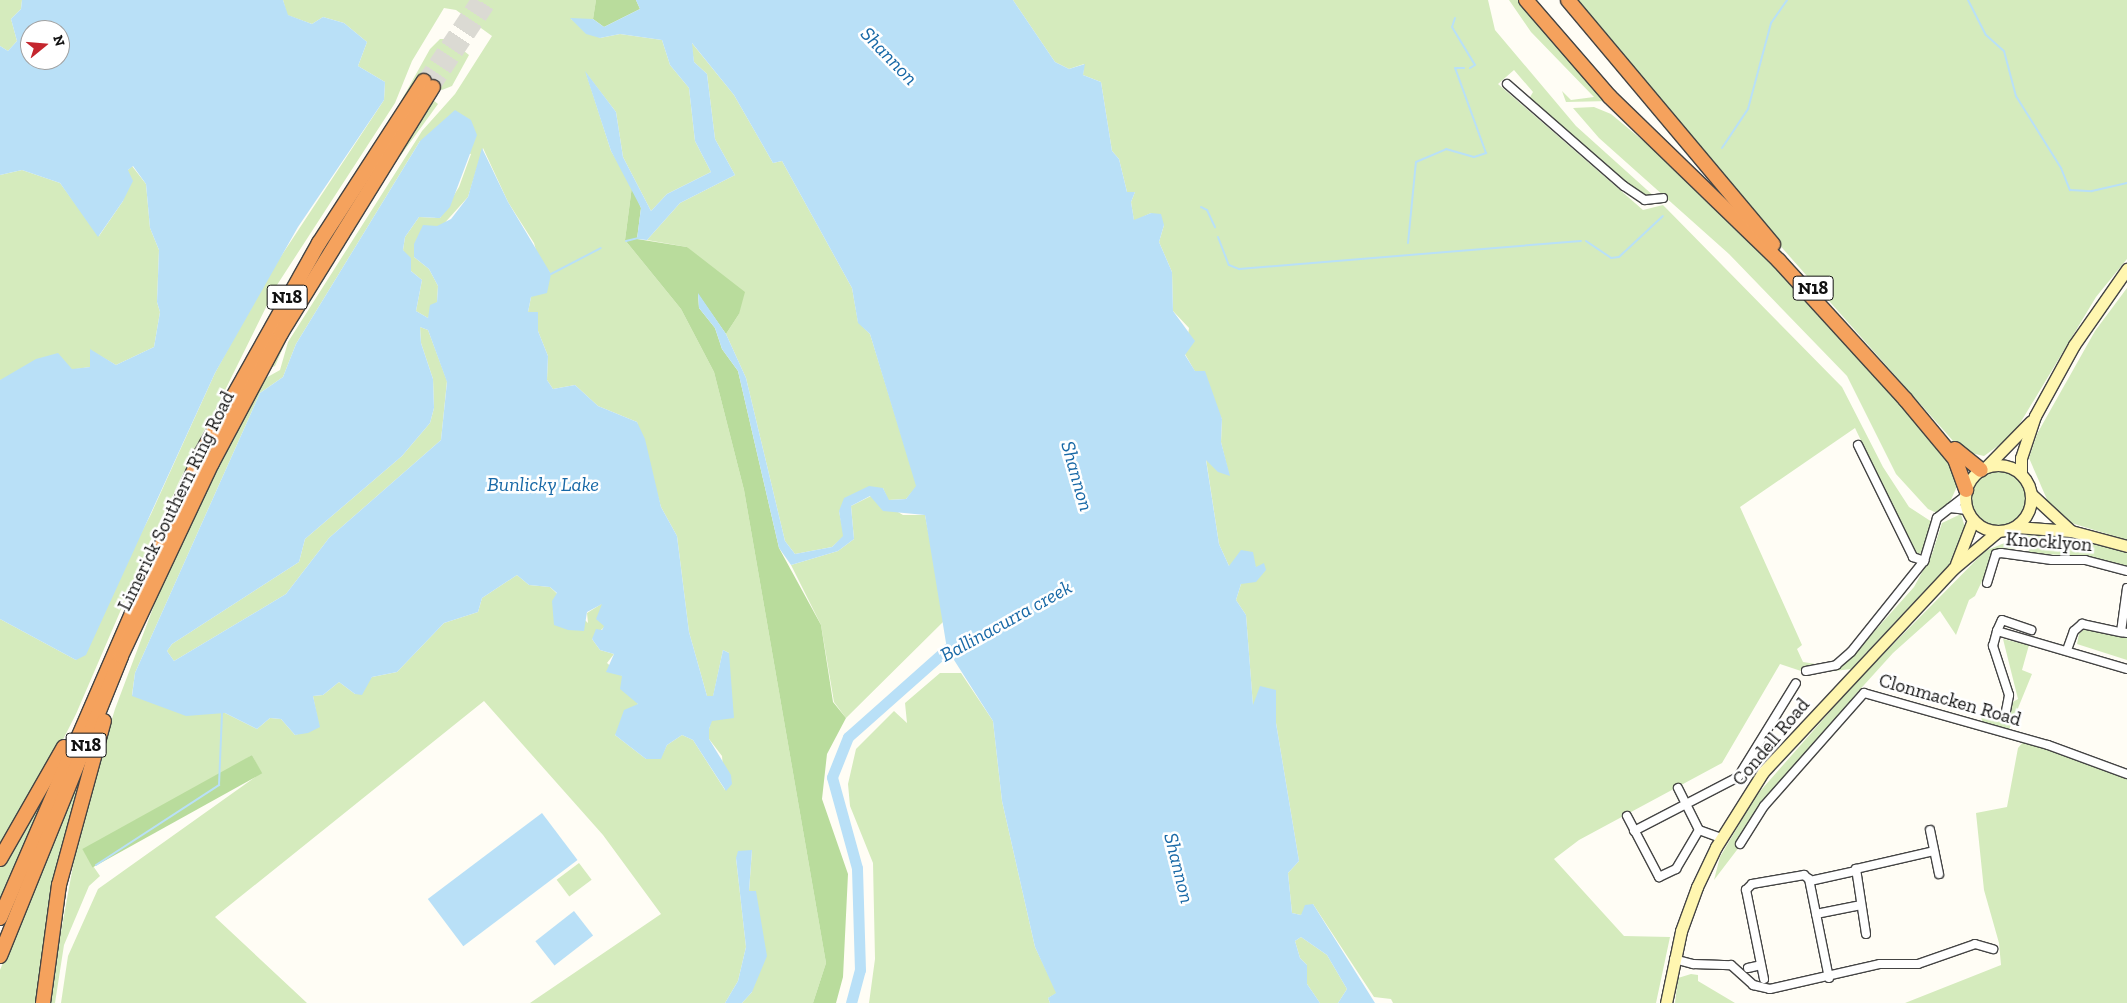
<!DOCTYPE html>
<html>
<head>
<meta charset="utf-8">
<style>
	body { margin:0 }
	#map { position:relative; width:2127px; height:1003px; overflow:hidden; background:#fffdf5; font-family:"Zilla Slab",serif }
	div>[style] { position:absolute }
	.green>* { inset:0; background:#d5ebbd; transform-origin:0 0 }
	.round { border-radius:50% }
	.forest>* { inset:0; background:#b9dc9c; transform-origin:0 0 }
	.water>* { inset:0; background:#b9e0f7; transform-origin:0 0 }
	.stream>* { height:2px; margin:-1px; padding:0 1px; transform-origin:1px; border-radius:1px; background:#b9e0f7 }
	.river>* { height:11px; margin:-5.5px; padding:0 5.5px; transform-origin:5.5px; border-radius:5.5px; background:#b9e0f7 }
	.highway-tunnel>* { height:14px; margin-top:-7px; transform-origin:0; background:repeating-linear-gradient(90deg,#dbdad3 0 14px,transparent 0 21px) }
	.roads { filter:drop-shadow(1px 0 #444) drop-shadow(-1px 0 #444) drop-shadow(0 1px #444) drop-shadow(0 -1px #444) }
	.street>* { height:8px; margin:-4px; padding:0 4px; transform-origin:4px; border-radius:4px; background:#fff }
	.secondary>* { height:11px; margin:-5.5px; padding:0 5.5px; transform-origin:5.5px; border-radius:5.5px; background:#fff6b0 }
	.secondary>.ring { margin:-5.5px; padding:0; box-sizing:content-box; background:none; border:11px solid #fff6b0; border-radius:50% }
	.highway>* { height:14px; margin:-7px; padding:0 7px; transform-origin:7px; border-radius:7px; background:#f5a25d }
	span { translate:-50% -50%; white-space:nowrap; text-align:center; line-height:1.15; -webkit-text-stroke:5px #fff; paint-order:stroke }
	.shield-label span { padding:1px 4px; background:#fff; border:1px solid; border-radius:4px; -webkit-text-stroke-width:0 }
	.shield-label { font-size:18px; color:#111; font-weight:700 }
	.street-label { font-size:19px; color:#111 }
	.water-label { font-size:20px; color:#1768a6; font-style:italic }
	.north { position:absolute; left:20px; top:20px; width:50px; height:50px; box-sizing:border-box; background:#fff; border:1px solid #a0a0a0; border-radius:50%; rotate:73deg; font-size:14px; font-weight:700; line-height:20px; text-align:center; color:#111 }
	.north::after { content:''; display:block; margin:auto; width:18px; height:22px; background:#c4262e; clip-path:polygon(50% 0,100% 100%,50% 72%,0 100%) }
</style>
</head>
<body>
<div id="map">
	<div class="green">
		<div style="clip-path:polygon(0 0,22px 0,21px 9px,11px 19px,17px 41px,8px 51px,0 46px)"></div>
		<div style="clip-path:polygon(evenodd,283px 0,596px 0,593px 19px,571px 19px,600px 38px,620px 34px,662px 40px,670px 65px,689px 88px,695px 141px,711px 172px,667px 194px,651px 211px,623px 157px,616px 112px,586px 73px,611px 151px,632px 186px,625px 240px,681px 309px,714px 372px,744px 490px,826px 963px,813px 1003px,742px 1003px,752px 992px,756px 891px,749px 891px,752px 850px,736px 858px,746px 947px,738px 981px,725px 1003px,530px 1003px,661px 914px,603px 835px,484px 701px,215px 917px,307px 1003px,61px 1003px,68px 956px,98px 889px,261px 773px,252px 755px,89px 860px,100px 876px,89px 886px,64px 945px,55px 1003px,48px 1003px,81px 822px,115px 709px,170px 563px,264px 379px,280px 370px,288px 342px,422px 131px,455px 94px,492px 36px,456px 10px,444px 8px,412px 61px,395px 103px,277px 285px,151px 540px,76px 714px,41px 783px,0 850px,0 619px,76px 660px,151px 514px,215px 373px,266px 279px,384px 100px,385px 82px,358px 66px,367px 42px,344px 23px,323px 17px,312px 24px,287px 15px,283px 0,420px 141px,471px 154px,459px 187px,440px 218px,419px 217px,405px 237px,403px 250px,411px 271px,422px 280px,416px 311px,428px 318px,437px 302px,438px 286px,429px 269px,414px 257px,468px 197px,483px 148px,508px 202px,534px 243px,538px 257px,551px 274px,531px 297px,528px 312px,538px 313px,538px 331px,548px 356px,547px 380px,553px 389px,575px 385px,598px 406px,637px 422px,661px 507px,677px 536px,689px 632px,707px 696px,713px 697px,723px 650px,729px 653px,709px 729px,709px 739px,722px 756px,725px 790px,693px 740px,682px 735px,667px 745px,660px 759px,646px 759px,615px 735px,638px 704px,622px 676px,607px 663px,614px 654px,600px 650px,592px 639px,605px 626px,599px 615px,603px 603px,587px 613px,588px 623px,550px 587px,529px 585px,517px 575px,482px 598px,478px 612px,444px 623px,397px 672px,372px 677px,355px 694px,339px 682px,323px 695px,313px 696px,319px 727px,295px 735px,281px 719px,270px 718px,257px 729px,225px 713px,132px 695px,135px 673px,260px 393px,283px 377px,296px 344px,420px 141px)"></div>
		<div style="clip-path:polygon(1013px 0,1488px 0,1495px 30px,1576px 126px,1656px 198px,1645px 198px,1622px 182px,1529px 99px,1533px 92px,1514px 70px,1498px 84px,1643px 210px,1663px 205px,1842px 387px,1883px 467px,1909px 507px,1932px 522px,1923px 554px,1915px 553px,1855px 428px,1740px 507px,1802px 645px,1797px 649px,1803px 662px,1835px 667px,1855px 653px,1914px 587px,1932px 554px,1942px 523px,1961px 514px,1966px 531px,1962px 551px,1851px 669px,1810px 674px,1780px 664px,1722px 763px,1579px 840px,1554px 859px,1624px 936px,1670px 937px,1656px 1003px,1393px 1003px,1391px 999px,1374px 997px,1313px 904px,1301px 915px,1292px 913px,1288px 873px,1299px 861px,1276px 723px,1276px 690px,1253px 706px,1246px 615px,1236px 600px,1241px 584px,1256px 568px,1253px 561px,1229px 566px,1219px 544px,1206px 459px,1229px 475px,1221px 442px,1222px 419px,1185px 354px,1189px 328px,1173px 311px,1172px 272px,1159px 242px,1164px 225px,1151px 213px,1134px 221px,1131px 202px,1135px 192px,1127px 192px,1119px 159px,1112px 151px,1101px 82px,1083px 75px,1084px 64px,1069px 69px,1055px 62px)"></div>
		<div style="clip-path:polygon(1509px 0,1522px 0,1610px 101px,1566px 102px,1562px 91px,1571px 100px,1594px 97px,1531px 32px)"></div>
		<div style="clip-path:polygon(1571px 0,2127px 0,2127px 259px,2096px 297px,2013px 435px,1984px 456px,1962px 451px,1737px 197px)"></div>
		<div style="clip-path:polygon(440px 39px,449px 39px,469px 55px,452px 86px,442px 90px,423px 77px,372px 153px,430px 49px)"></div>
		<div style="clip-path:polygon(691px 42px,734px 95px,773px 163px,782px 161px,852px 288px,858px 322px,870px 334px,917px 486px,906px 499px,888px 500px,883px 488px,839px 511px,844px 536px,832px 547px,795px 554px,785px 541px,746px 378px,726px 334px,739px 314px,687px 247px,647px 240px,680px 203px,735px 175px,715px 139px,707px 74px,694px 62px)"></div>
		<div style="clip-path:polygon(433px 100px,438px 104px,388px 173px,290px 332px,275px 366px,267px 369px,364px 202px)"></div>
		<div style="clip-path:polygon(1594px 107px,1611px 114px,1695px 184px,1841px 333px,1956px 468px,1960px 480px,1949px 504px,1937px 513px,1928px 509px,1896px 474px,1847px 376px,1729px 254px,1599px 138px,1573px 108px)"></div>
		<div style="clip-path:polygon(132px 166px,146px 184px,150px 228px,159px 250px,157px 302px,160px 312px,154px 347px,116px 365px,90px 350px,90px 367px,0 380px,0 175px,22px 170px,60px 183px,99px 236px,123px 201px,128px 170px)"></div>
		<div style="clip-path:polygon(2127px 288px,2127px 540px,2068px 522px,2049px 504px,2029px 458px,2037px 434px,2095px 331px)"></div>
		<div style="clip-path:polygon(420px 327px,428px 330px,447px 381px,441px 440px,329px 538px,286px 594px,174px 661px,167px 651px,172px 644px,299px 562px,305px 539px,402px 456px,430px 423px,434px 408px,433px 379px,421px 343px)"></div>
		<div class="round" style="left:1970px;top:470px;width:56px;height:56px"></div>
		<div style="clip-path:polygon(871px 496px,903px 515px,925px 515px,945px 620px,846px 718px,834px 702px,821px 625px,791px 565px,838px 551px,854px 539px,851px 506px)"></div>
		<div style="clip-path:polygon(2049px 531px,2127px 551px,2127px 566px,2079px 556px,2028px 553px,2030px 546px,1996px 551px,1975px 596px,1969px 600px,1956px 635px,1940px 611px,1893px 653px,1855px 695px,1714px 880px,1720px 857px,1755px 797px,1856px 682px,1985px 551px,2024px 535px)"></div>
		<div style="clip-path:polygon(2085px 628px,2127px 638px,2127px 660px,2077px 644px,2079px 634px)"></div>
		<div style="clip-path:polygon(2003px 639px,2029px 645px,2022px 670px,2032px 674px,2009px 730px,1983px 723px,1980px 715px,1998px 710px,2004px 718px,2011px 717px,2011px 703px,2018px 699px)"></div>
		<div style="clip-path:polygon(940px 673px,961px 673px,993px 721px,1002px 801px,1035px 947px,1057px 993px,1048px 998px,1050px 1003px,869px 1003px,875px 959px,873px 863px,850px 806px,848px 784px,856px 749px,894px 711px,907px 723px,905px 703px)"></div>
		<div style="clip-path:polygon(97px 734px,39px 1003px,0 1003px,0 970px)"></div>
		<div style="clip-path:polygon(2024px 741px,2127px 777px,2127px 1003px,1905px 1003px,2001px 965px,1999px 943px,1984px 890px,1976px 813px,2007px 807px,2018px 748px)"></div>
		<div style="clip-path:polygon(55px 774px,0 903px,0 865px)"></div>
		<div style="left:579px;top:863px;width:21px;height:28px;rotate:53deg"></div>
		<div style="clip-path:polygon(1301px 937px,1327px 955px,1347px 989px,1338px 1003px,1320px 1003px,1307px 984px,1307px 965px,1300px 958px,1295px 941px)"></div>
		<div style="clip-path:polygon(1691px 974px,1698px 975px,1698px 981px,1735px 1003px,1675px 1003px,1678px 978px)"></div>
	</div>
	<div class="forest">
		<div style="clip-path:polygon(596px 0,636px 0,640px 9px,604px 27px,593px 19px)"></div>
		<div style="clip-path:polygon(632px 186px,641px 208px,637px 239px,687px 247px,745px 292px,739px 314px,726px 334px,698px 294px,699px 308px,715px 328px,722px 349px,738px 371px,779px 548px,821px 625px,833px 702px,846px 718px,827px 754px,822px 799px,848px 874px,843px 977px,836px 1003px,813px 1003px,826px 963px,744px 490px,714px 372px,681px 309px,625px 240px)"></div>
		<div style="left:252px;top:755px;width:21px;height:194px;rotate:61deg"></div>
	</div>
	<div class="water">
		<div style="clip-path:polygon(evenodd,22px 0,283px 0,288px 15px,312px 24px,323px 17px,344px 23px,367px 42px,358px 66px,385px 82px,384px 100px,298px 227px,215px 373px,86px 655px,76px 660px,0 619px,0 380px,36px 359px,58px 353px,72px 369px,90px 367px,90px 349px,116px 365px,154px 347px,160px 312px,157px 302px,159px 250px,150px 228px,146px 184px,133px 166px,128px 170px,133px 181px,123px 201px,98px 237px,60px 183px,22px 170px,0 175px,0 46px,8px 51px,17px 41px,11px 19px,21px 9px,22px 0,30px 30px,60px 30px,60px 60px,30px 60px,30px 30px)"></div>
		<div style="clip-path:polygon(636px 0,1013px 0,1055px 62px,1069px 69px,1085px 64px,1083px 75px,1101px 82px,1112px 151px,1119px 159px,1127px 192px,1135px 192px,1131px 202px,1134px 220px,1151px 213px,1161px 214px,1164px 225px,1159px 242px,1172px 272px,1173px 311px,1195px 341px,1185px 355px,1195px 371px,1205px 371px,1222px 419px,1221px 442px,1230px 476px,1218px 472px,1206px 460px,1219px 544px,1229px 566px,1241px 550px,1253px 552px,1256px 567px,1264px 563px,1266px 570px,1256px 582px,1241px 584px,1236px 600px,1246px 615px,1253px 705px,1260px 686px,1276px 690px,1276px 723px,1299px 861px,1288px 873px,1292px 913px,1301px 915px,1305px 905px,1313px 904px,1375px 1003px,1338px 1003px,1347px 989px,1327px 955px,1301px 937px,1295px 941px,1300px 958px,1307px 965px,1307px 984px,1320px 1003px,1050px 1003px,1048px 998px,1056px 993px,1035px 947px,1002px 801px,993px 721px,947px 649px,925px 515px,883px 511px,870px 496px,851px 506px,854px 539px,838px 551px,791px 565px,779px 548px,738px 371px,722px 349px,715px 328px,699px 308px,698px 293px,726px 334px,746px 378px,785px 541px,795px 554px,832px 547px,843px 536px,839px 511px,844px 498px,869px 486px,883px 488px,889px 500px,906px 499px,916px 486px,870px 334px,858px 323px,852px 288px,782px 161px,773px 163px,734px 95px,692px 43px,694px 62px,707px 74px,715px 139px,735px 175px,680px 203px,647px 240px,637px 239px,641px 208px,611px 151px,585px 71px,616px 112px,623px 157px,651px 211px,667px 194px,711px 172px,695px 141px,689px 88px,670px 65px,662px 40px,620px 34px,600px 38px,586px 34px,570px 18px,593px 19px,604px 27px,640px 9px)"></div>
		<div style="clip-path:polygon(evenodd,455px 110px,471px 120px,477px 135px,450px 207px,440px 218px,419px 217px,405px 237px,403px 250px,411px 258px,411px 271px,422px 280px,416px 311px,428px 318px,430px 305px,437px 302px,438px 286px,429px 269px,414px 257px,414px 244px,423px 225px,437px 226px,451px 219px,468px 197px,482px 148px,508px 202px,551px 274px,547px 293px,531px 297px,528px 312px,538px 312px,538px 331px,548px 356px,547px 380px,553px 389px,575px 385px,598px 406px,637px 422px,645px 439px,661px 507px,677px 536px,689px 632px,707px 696px,713px 696px,723px 650px,729px 653px,734px 718px,712px 721px,709px 729px,709px 739px,731px 775px,732px 784px,726px 791px,693px 740px,682px 735px,667px 745px,661px 759px,646px 759px,615px 735px,624px 710px,638px 704px,620px 689px,622px 676px,606px 672px,614px 654px,600px 650px,592px 639px,596px 629px,602px 630px,604px 626px,596px 619px,602px 604px,587px 612px,584px 631px,568px 630px,554px 625px,552px 601px,557px 593px,550px 587px,529px 585px,517px 575px,482px 598px,478px 612px,444px 623px,397px 672px,372px 677px,362px 695px,355px 694px,339px 682px,323px 695px,313px 696px,320px 727px,308px 733px,295px 735px,281px 719px,270px 718px,257px 729px,225px 713px,186px 716px,132px 696px,135px 673px,260px 393px,283px 377px,296px 344px,420px 141px,455px 110px,420px 327px,428px 330px,447px 382px,441px 440px,329px 538px,286px 594px,174px 661px,167px 651px,172px 644px,299px 562px,305px 539px,402px 456px,430px 423px,434px 408px,433px 379px,421px 343px,420px 327px)"></div>
		<div style="left:542px;top:813px;width:59px;height:143px;rotate:53deg"></div>
		<div style="clip-path:polygon(752px 850px,749px 891px,756px 891px,767px 956px,752px 992px,742px 1003px,725px 1003px,738px 981px,746px 947px,736px 858px,738px 851px)"></div>
		<div style="left:574px;top:911px;width:31px;height:49px;rotate:52deg"></div>
	</div>
	<div class="stream">
		<div style="left:1968px;top:0;width:39px;rotate:63deg"></div>
		<div style="left:1986px;top:35px;width:24px;rotate:42deg"></div>
		<div style="left:2004px;top:51px;width:47px;rotate:75.1deg"></div>
		<div style="left:2016px;top:96px;width:85px;rotate:58deg"></div>
		<div style="left:2061px;top:168px;width:24px;rotate:68deg"></div>
		<div style="left:2070px;top:190px;width:22px;rotate:3deg"></div>
		<div style="left:2092px;top:191px;width:36px;rotate:-13deg"></div>
		<div style="left:1455px;top:18px;width:9px;rotate:108deg"></div>
		<div style="left:1452px;top:27px;width:44px;rotate:58.8deg"></div>
		<div style="left:1475px;top:65px;width:6px;rotate:149deg"></div>
		<div style="left:1722px;top:148px;width:47px;rotate:-56.3deg"></div>
		<div style="left:1748px;top:109px;width:89px;rotate:-75deg"></div>
		<div style="left:1771px;top:23px;width:28px;rotate:-55deg"></div>
		<div style="left:1201px;top:207px;width:7px;rotate:27deg"></div>
		<div style="left:1207px;top:210px;width:19px;rotate:65deg"></div>
		<div style="left:1218px;top:237px;width:30px;rotate:69deg"></div>
		<div style="left:1229px;top:265px;width:11px;rotate:22deg"></div>
		<div style="left:1239px;top:269px;width:343px;rotate:-4.7deg"></div>
		<div style="left:626px;top:241px;width:12px;rotate:-14deg"></div>
		<div style="left:1586px;top:241px;width:30px;rotate:34deg"></div>
		<div style="left:1611px;top:258px;width:8px;rotate:-7deg"></div>
		<div style="left:1619px;top:257px;width:60px;rotate:-43deg"></div>
		<div style="left:1408px;top:243px;width:81px;rotate:-84.4deg"></div>
		<div style="left:1416px;top:162px;width:33px;rotate:-23deg"></div>
		<div style="left:1446px;top:149px;width:29px;rotate:16deg"></div>
		<div style="left:1474px;top:157px;width:13px;rotate:-18deg"></div>
		<div style="left:1486px;top:153px;width:90px;rotate:-110deg"></div>
		<div style="left:1455px;top:68px;width:9px"></div>
		<div style="left:551px;top:274px;width:56px;rotate:-27.5deg"></div>
		<div style="left:96px;top:865px;width:147px;rotate:-33deg"></div>
		<div style="left:219px;top:785px;width:72px;rotate:-87.6deg"></div>
	</div>
	<div class="river">
		<div style="left:851px;top:1003px;width:34px;rotate:-75deg"></div>
		<div style="left:860px;top:970px;width:102px;rotate:-91.7deg"></div>
		<div style="left:857px;top:868px;width:94px;rotate:-105.4deg"></div>
		<div style="left:832px;top:777px;width:43px;rotate:-68.2deg"></div>
		<div style="left:848px;top:737px;width:132px;rotate:-41.6deg"></div>
		<div style="left:947px;top:649px;width:15px;rotate:-28deg"></div>
	</div>
	<div class="highway-tunnel">
		<div style="left:424px;top:81px;width:97px;rotate:-56.3deg"></div>
		<div style="left:433px;top:87px;width:105px;rotate:-56.3deg"></div>
	</div>
	<div class="roads">
		<div class="street">
			<div style="left:1507px;top:84px;width:155px;rotate:41.1deg"></div>
			<div style="left:1624px;top:186px;width:25px;rotate:34deg"></div>
			<div style="left:1645px;top:200px;width:18px;rotate:-6deg"></div>
			<div style="left:1858px;top:445px;width:125px;rotate:63.8deg"></div>
			<div style="left:1913px;top:557px;width:12px;rotate:20deg"></div>
			<div style="left:1950px;top:508px;width:17px;rotate:7deg"></div>
			<div style="left:1987px;top:583px;width:30px;rotate:-73deg"></div>
			<div style="left:1996px;top:554px;width:5px;rotate:-11deg"></div>
			<div style="left:2001px;top:553px;width:51px;rotate:7.8deg"></div>
			<div style="left:2052px;top:560px;width:33px"></div>
			<div style="left:2085px;top:560px;width:43px;rotate:14.7deg"></div>
			<div style="left:2127px;top:588px;width:44px;rotate:97.8deg"></div>
			<div style="left:2121px;top:632px;width:6px;rotate:9deg"></div>
			<div style="left:1997px;top:631px;width:135px;rotate:16.3deg"></div>
			<div style="left:2067px;top:650px;width:20px;rotate:-70deg"></div>
			<div style="left:2074px;top:631px;width:11px;rotate:-41deg"></div>
			<div style="left:2082px;top:624px;width:40px;rotate:12deg"></div>
			<div style="left:1806px;top:671px;width:31px;rotate:-11deg"></div>
			<div style="left:1836px;top:665px;width:20px;rotate:-41deg"></div>
			<div style="left:1851px;top:652px;width:117px;rotate:-51.3deg"></div>
			<div style="left:1924px;top:561px;width:45px;rotate:-73.2deg"></div>
			<div style="left:1937px;top:518px;width:36px;rotate:-38deg"></div>
			<div style="left:2006px;top:711px;width:16px;rotate:-79deg"></div>
			<div style="left:2009px;top:695px;width:52px;rotate:-108.1deg"></div>
			<div style="left:1993px;top:646px;width:16px;rotate:-75deg"></div>
			<div style="left:1997px;top:631px;width:12px;rotate:-66deg"></div>
			<div style="left:2002px;top:620px;width:31px;rotate:19deg"></div>
			<div style="left:1627px;top:816px;width:69px;rotate:62.3deg"></div>
			<div style="left:1659px;top:877px;width:19px;rotate:-25deg"></div>
			<div style="left:1676px;top:869px;width:45px;rotate:-59.5deg"></div>
			<div style="left:1699px;top:830px;width:47px;rotate:-116.6deg"></div>
			<div style="left:1699px;top:830px;width:23px;rotate:20deg"></div>
			<div style="left:1930px;top:830px;width:45px;rotate:78.4deg"></div>
			<div style="left:1634px;top:831px;width:117px;rotate:-27.4deg"></div>
			<div style="left:1738px;top:777px;width:110px;rotate:-58.3deg"></div>
			<div style="left:1740px;top:844px;width:45px;rotate:-57.7deg"></div>
			<div style="left:1764px;top:806px;width:151px;rotate:-48.5deg"></div>
			<div style="left:1864px;top:693px;width:191px;rotate:15.8deg"></div>
			<div style="left:2048px;top:745px;width:84px;rotate:20.2deg"></div>
			<div style="left:1810px;top:881px;width:46px;rotate:-12.5deg"></div>
			<div style="left:1816px;top:914px;width:46px;rotate:-11.3deg"></div>
			<div style="left:1866px;top:934px;width:66px;rotate:-98.7deg"></div>
			<div style="left:1856px;top:869px;width:80px;rotate:-13deg"></div>
			<div style="left:1674px;top:959px;width:20px;rotate:15deg"></div>
			<div style="left:1693px;top:964px;width:38px;rotate:2deg"></div>
			<div style="left:1731px;top:965px;width:30px;rotate:42deg"></div>
			<div style="left:1753px;top:985px;width:17px;rotate:13deg"></div>
			<div style="left:1770px;top:989px;width:113px;rotate:-12.8deg"></div>
			<div style="left:1880px;top:964px;width:38px"></div>
			<div style="left:1918px;top:964px;width:60px;rotate:-19.3deg"></div>
			<div style="left:1975px;top:944px;width:19px;rotate:16deg"></div>
			<div style="left:1748px;top:968px;width:13px;rotate:-13deg"></div>
			<div style="left:1764px;top:979px;width:91px;rotate:-101.4deg"></div>
			<div style="left:1746px;top:890px;width:8px;rotate:-45deg"></div>
			<div style="left:1752px;top:884px;width:53px;rotate:-9.8deg"></div>
			<div style="left:1804px;top:875px;width:6px;rotate:39deg"></div>
			<div style="left:1809px;top:879px;width:101px;rotate:78.6deg"></div>
		</div>
		<div class="secondary">
			<div class="ring" style="left:1965px;top:465px;width:55px;height:55px"></div>
			<div style="left:1986px;top:467px;width:64px;rotate:-45.6deg"></div>
			<div style="left:2021px;top:474px;width:16px;rotate:-90deg"></div>
			<div style="left:2021px;top:458px;width:44px;rotate:-71.6deg"></div>
			<div style="left:2035px;top:416px;width:81px;rotate:-61.2deg"></div>
			<div style="left:2074px;top:345px;width:93px;rotate:-55.1deg"></div>
			<div style="left:2031px;top:494px;width:53px;rotate:42.7deg"></div>
			<div style="left:2016px;top:527px;width:55px;rotate:4.2deg"></div>
			<div style="left:2071px;top:531px;width:58px;rotate:15deg"></div>
			<div style="left:1956px;top:564px;width:47px;rotate:-68.9deg"></div>
			<div style="left:1666px;top:1003px;width:74px;rotate:-78.2deg"></div>
			<div style="left:1681px;top:931px;width:47px;rotate:-70deg"></div>
			<div style="left:1697px;top:887px;width:44px;rotate:-64.6deg"></div>
			<div style="left:1716px;top:847px;width:89px;rotate:-57.9deg"></div>
			<div style="left:1763px;top:772px;width:279px;rotate:-46.9deg"></div>
			<div style="left:1954px;top:568px;width:56px;rotate:-39.9deg"></div>
		</div>
		<div class="highway">
			<div style="left:1526px;top:0;width:128px;rotate:49.1deg"></div>
			<div style="left:1610px;top:97px;width:235px;rotate:44.1deg"></div>
			<div style="left:1779px;top:261px;width:187px;rotate:47.6deg"></div>
			<div style="left:1905px;top:399px;width:78px;rotate:50.2deg"></div>
			<div style="left:1955px;top:459px;width:33px;rotate:70deg"></div>
			<div style="left:1568px;top:0;width:319px;rotate:50deg"></div>
			<div style="left:1955px;top:449px;width:33px;rotate:39deg"></div>
			<div style="left:0;top:859px;width:129px;rotate:-60.3deg"></div>
			<div style="left:0;top:918px;width:506px;rotate:-66.58deg"></div>
			<div style="left:201px;top:454px;width:242px;rotate:-60.8deg"></div>
			<div style="left:319px;top:243px;width:193px;rotate:-57.1deg"></div>
			<div style="left:0;top:956px;width:323px;rotate:-68deg"></div>
			<div style="left:121px;top:656px;width:213px;rotate:-64.8deg"></div>
			<div style="left:212px;top:463px;width:147px;rotate:-62deg"></div>
			<div style="left:281px;top:333px;width:289px;rotate:-58.3deg"></div>
			<div style="left:43px;top:1003px;width:119px;rotate:-82.3deg"></div>
			<div style="left:59px;top:885px;width:170px;rotate:-74.7deg"></div>
		</div>
	</div>
	<div class="shield-label">
		<span style="left:1813px;top:288px">N18</span>
		<span style="left:287px;top:297px">N18</span>
		<span style="left:86px;top:745px">N18</span>
	</div>
	<div class="street-label">
		<span style="left:176px;top:501px;rotate:-64deg">Limerick Southern Ring Road</span>
		<span style="left:2049px;top:542px;rotate:4deg">Knocklyon</span>
		<span style="left:1950px;top:700px;rotate:16deg">Clonmacken Road</span>
		<span style="left:1771px;top:742px;rotate:-50deg">Condell Road</span>
	</div>
	<div class="water-label">
		<span style="left:889px;top:56px;rotate:46deg">Shannon</span>
		<span style="left:1077px;top:476px;rotate:74deg">Shannon</span>
		<span style="left:543px;top:484px">Bunlicky Lake</span>
		<span style="left:1006px;top:621px;rotate:-29deg">Ballinacurra creek</span>
		<span style="left:1179px;top:868px;rotate:76deg">Shannon</span>
	</div>
	<div class="north">N</div>
</div>
</body>
</html>
